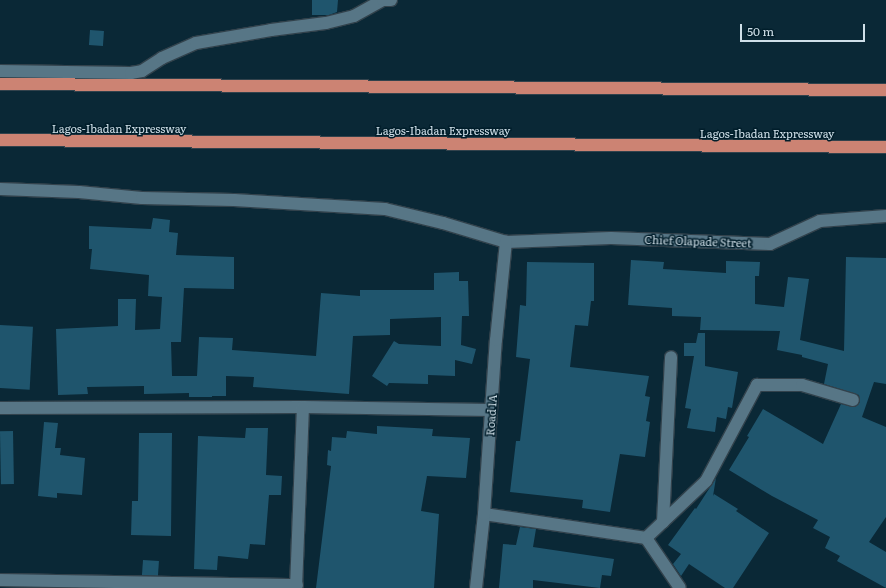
<!DOCTYPE html>
<html>
<head>
<meta charset="utf-8">
<style>
	body { margin:0 }
	#map { position:relative; width:886px; height:588px; overflow:hidden; background:#0a2836; font-family:Literata,serif }
	div>[style] { position:absolute }
	.building>* { inset:0; background:#1f556d; transform-origin:0 0 }
	.roads { filter:drop-shadow(1px 0 #32424c) drop-shadow(-1px 0 #32424c) drop-shadow(0 1px #32424c) drop-shadow(0 -1px #32424c) }
	.minor>* { height:12px; margin:-6px; padding:0 6px; transform-origin:6px; border-radius:6px; background:#577686 }
	.highway>* { height:12px; margin:-6px; padding:0 6px; transform-origin:6px; border-radius:6px; background:#cc8373 }
	span { translate:-50% -50%; white-space:nowrap; text-align:center; line-height:1.15; -webkit-text-stroke:3px #011e2b; paint-order:stroke }
	.street-label { font-size:11px; color:#d0e0e9 }
	.scale { position:absolute; left:740px; top:24px; width:125px; height:18px; box-sizing:border-box; border:2px solid #d0e0e9; border-top:0; padding-left:5px; font-size:12px; line-height:14px; white-space:nowrap; color:#d0e0e9; -webkit-text-stroke:3px #011e2b; paint-order:stroke }
</style>
</head>
<body>
<div id="map">
	<div class="building">
		<div style="clip-path:polygon(312px 0,338px 0,337px 12px,329px 15px,312px 15px)"></div>
		<div style="left:90px;top:30px;width:14px;height:15px;rotate:4deg"></div>
		<div style="clip-path:polygon(153px 218px,170px 220px,169px 232px,178px 233px,176px 255px,234px 257px,234px 289px,184px 288px,181px 342px,171px 342px,172px 376px,197px 376px,199px 337px,233px 338px,232px 350px,316px 356px,321px 293px,360px 296px,360px 290px,434px 290px,434px 273px,459px 272px,459px 281px,468px 281px,469px 316px,462px 316px,461px 345px,476px 349px,472px 364px,455px 360px,455px 376px,428px 375px,428px 384px,389px 383px,387px 386px,372px 376px,394px 341px,399px 344px,441px 346px,441px 317px,390px 319px,390px 335px,353px 336px,349px 394px,253px 387px,254px 377px,226px 376px,226px 396px,212px 396px,212px 397px,189px 397px,189px 393px,144px 394px,144px 386px,87px 387px,88px 394px,58px 395px,56px 329px,118px 326px,118px 299px,136px 299px,135px 330px,160px 329px,162px 297px,148px 296px,149px 275px,90px 269px,92px 249px,89px 249px,89px 226px,151px 229px)"></div>
		<div style="clip-path:polygon(846px 257px,886px 258px,886px 384px,874px 382px,862px 417px,886px 427px,886px 517px,869px 542px,886px 552px,886px 588px,837px 561px,840px 556px,825px 548px,830px 537px,813px 528px,818px 520px,772px 496px,729px 470px,749px 437px,747px 436px,763px 409px,823px 444px,841px 404px,855px 407px,860px 402px,859px 395px,824px 384px,828px 364px,802px 357px,802px 355px,777px 350px,780px 331px,700px 330px,701px 317px,672px 316px,672px 308px,628px 305px,631px 260px,664px 262px,663px 269px,726px 273px,726px 261px,760px 262px,759px 276px,755px 276px,755px 304px,784px 307px,788px 277px,809px 279px,800px 340px,844px 351px)"></div>
		<div style="clip-path:polygon(527px 262px,594px 263px,594px 301px,591px 301px,588px 326px,575px 325px,570px 367px,649px 376px,645px 396px,650px 397px,646px 421px,650px 422px,645px 457px,620px 454px,610px 512px,582px 508px,583px 500px,510px 492px,516px 441px,520px 441px,530px 359px,516px 357px,520px 305px,526px 306px)"></div>
		<div style="left:0;top:325px;width:33px;height:63px;rotate:3deg"></div>
		<div style="clip-path:polygon(698px 333px,705px 333px,705px 366px,738px 372px,732px 408px,728px 407px,726px 419px,717px 417px,715px 432px,687px 428px,691px 409px,685px 408px,694px 356px,684px 356px,684px 343px,696px 343px)"></div>
		<div style="clip-path:polygon(44px 422px,58px 423px,55px 448px,61px 448px,60px 455px,85px 458px,82px 495px,57px 493px,57px 498px,38px 496px)"></div>
		<div style="clip-path:polygon(377px 426px,433px 429px,432px 436px,470px 438px,466px 478px,427px 476px,421px 511px,439px 514px,434px 588px,316px 588px,331px 466px,327px 465px,328px 450px,331px 451px,332px 437px,346px 438px,347px 431px,377px 434px)"></div>
		<div style="clip-path:polygon(246px 428px,268px 428px,266px 475px,282px 476px,281px 495px,269px 495px,265px 545px,250px 544px,248px 559px,218px 556px,217px 570px,194px 569px,198px 436px,245px 438px)"></div>
		<div style="left:13px;top:431px;width:53px;height:13px;rotate:89deg"></div>
		<div style="clip-path:polygon(139px 433px,172px 433px,171px 536px,131px 535px,132px 501px,138px 501px)"></div>
		<div style="clip-path:polygon(716px 478px,713px 496px,714px 494px,738px 509px,736px 511px,769px 533px,733px 588px,725px 588px,689px 564px,681px 576px,673px 564px,681px 554px,668px 545px,695px 508px,696px 509px)"></div>
		<div style="clip-path:polygon(520px 527px,536px 529px,533px 547px,614px 559px,611px 576px,602px 575px,600px 588px,533px 580px,533px 588px,499px 588px,503px 544px,516px 545px)"></div>
		<div style="left:143px;top:560px;width:16px;height:15px;rotate:4deg"></div>
	</div>
	<div class="roads">
		<div class="minor">
			<div style="left:0;top:71px;width:131px;rotate:0.9deg"></div>
			<div style="left:131px;top:73px;width:11px;rotate:-10deg"></div>
			<div style="left:142px;top:71px;width:24px;rotate:-33deg"></div>
			<div style="left:162px;top:58px;width:37px;rotate:-24deg"></div>
			<div style="left:196px;top:43px;width:76px;rotate:-9.8deg"></div>
			<div style="left:271px;top:30px;width:55px;rotate:-7.3deg"></div>
			<div style="left:326px;top:23px;width:29px;rotate:-14deg"></div>
			<div style="left:354px;top:16px;width:33px;rotate:-29deg"></div>
			<div style="left:383px;top:0;width:8px"></div>
			<div style="left:0;top:189px;width:79px;rotate:2.2deg"></div>
			<div style="left:79px;top:192px;width:63px;rotate:5.4deg"></div>
			<div style="left:142px;top:198px;width:92px;rotate:1.2deg"></div>
			<div style="left:234px;top:200px;width:151px;rotate:3.4deg"></div>
			<div style="left:385px;top:209px;width:60px;rotate:13.6deg"></div>
			<div style="left:443px;top:223px;width:66px;rotate:16.8deg"></div>
			<div style="left:506px;top:242px;width:105px;rotate:-2.2deg"></div>
			<div style="left:611px;top:238px;width:159px;rotate:2.2deg"></div>
			<div style="left:770px;top:244px;width:55px;rotate:-24.7deg"></div>
			<div style="left:820px;top:221px;width:66px;rotate:-4.3deg"></div>
			<div style="left:0;top:408px;width:303px;rotate:-0.2deg"></div>
			<div style="left:303px;top:407px;width:188px;rotate:0.9deg"></div>
			<div style="left:484px;top:514px;width:164px;rotate:8.4deg"></div>
			<div style="left:646px;top:538px;width:60px;rotate:55.8deg"></div>
			<div style="left:663px;top:522px;width:165px;rotate:-87.2deg"></div>
			<div style="left:646px;top:538px;width:83px;rotate:-43.5deg"></div>
			<div style="left:706px;top:481px;width:109px;rotate:-62deg"></div>
			<div style="left:757px;top:385px;width:45px"></div>
			<div style="left:802px;top:385px;width:53px;rotate:16.4deg"></div>
			<div style="left:0;top:580px;width:297px;rotate:1deg"></div>
			<div style="left:296px;top:588px;width:181px;rotate:-87.8deg"></div>
			<div style="left:476px;top:588px;width:74px;rotate:-83.8deg"></div>
			<div style="left:484px;top:514px;width:174px;rotate:-86.1deg"></div>
			<div style="left:496px;top:340px;width:99px;rotate:-84.2deg"></div>
		</div>
		<div class="highway">
			<div style="left:0;top:84px;width:886px;rotate:0.39deg"></div>
			<div style="left:0;top:140px;width:886px;rotate:0.45deg"></div>
		</div>
	</div>
	<div class="street-label">
		<span style="left:119px;top:128px">Lagos-Ibadan Expressway</span>
		<span style="left:443px;top:130px">Lagos-Ibadan Expressway</span>
		<span style="left:767px;top:133px">Lagos-Ibadan Expressway</span>
		<span style="left:698px;top:241px;rotate:2deg">Chief Olapade Street</span>
		<span style="left:491px;top:415px;rotate:-86deg">Road 1A</span>
	</div>
	<div class="scale">50 m</div>
</div>
</body>
</html>
